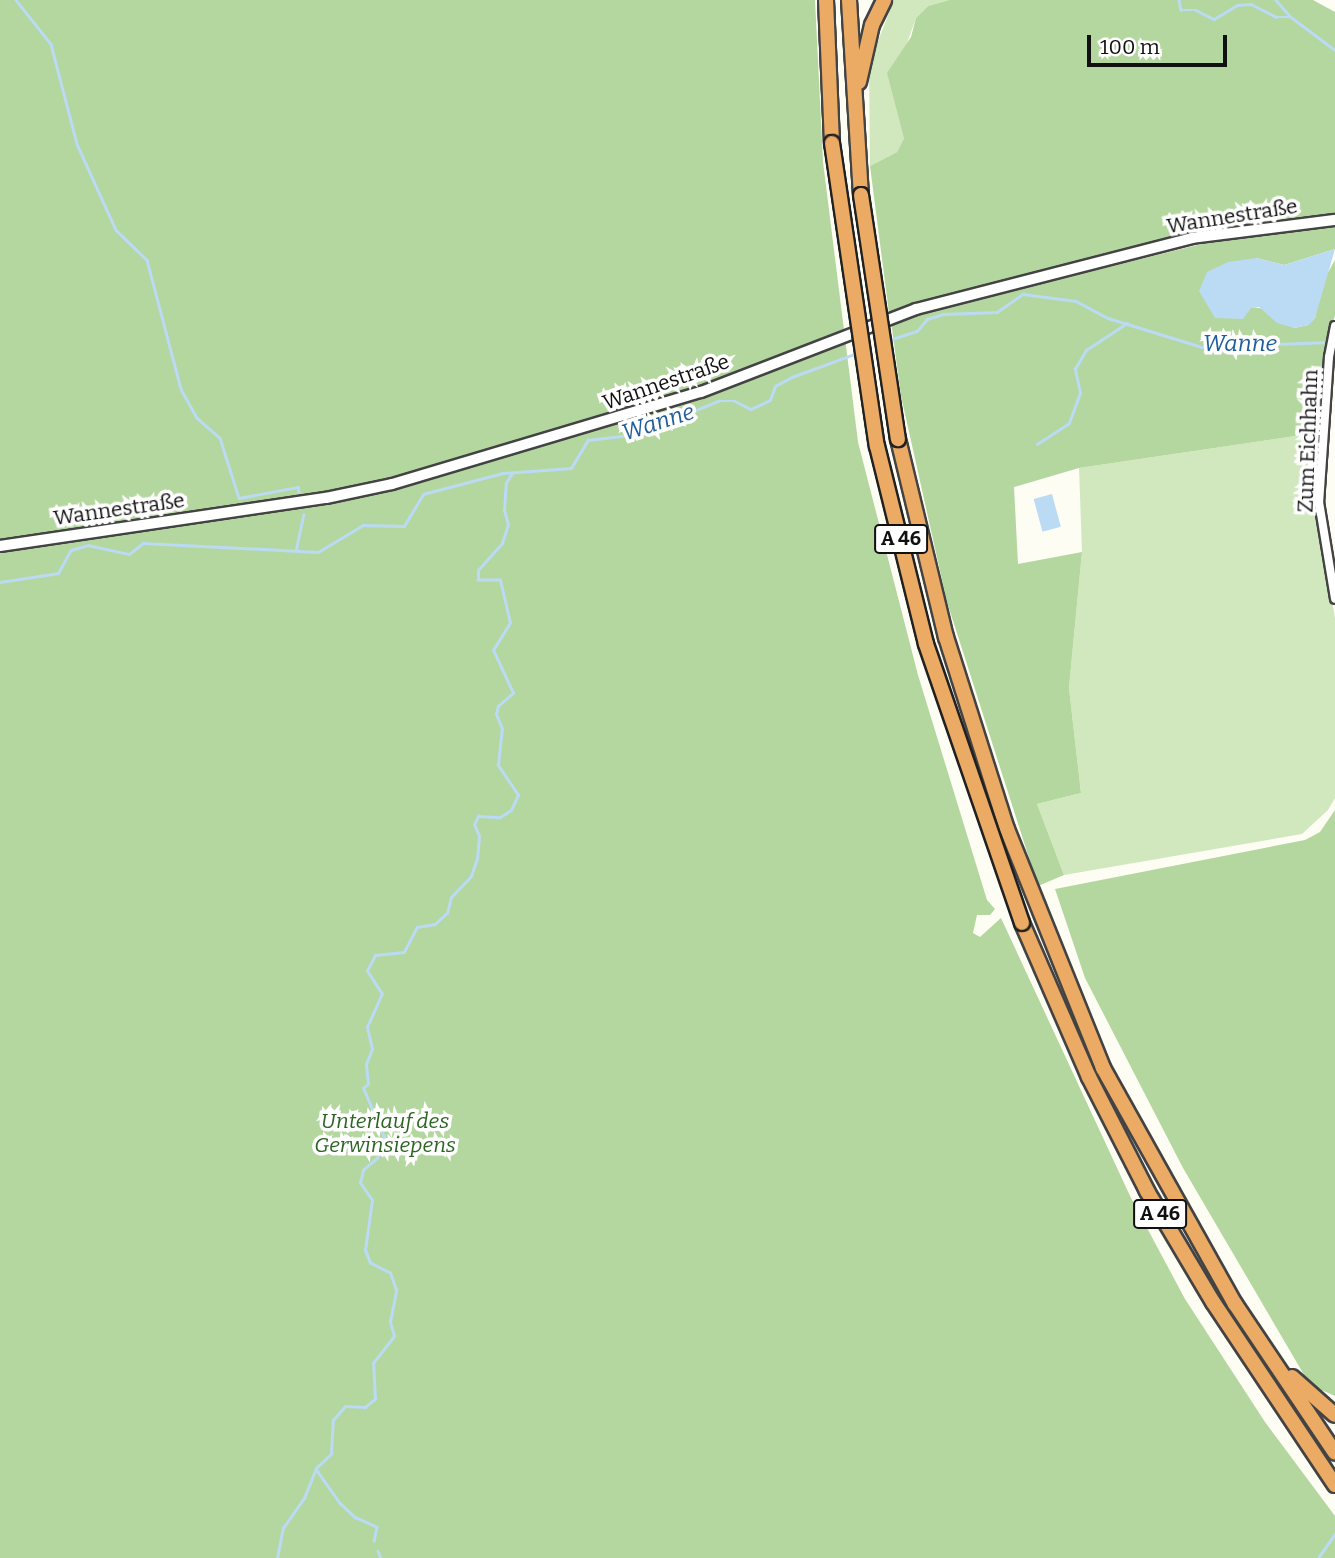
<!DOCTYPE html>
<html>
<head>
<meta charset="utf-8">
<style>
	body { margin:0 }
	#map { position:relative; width:1335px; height:1558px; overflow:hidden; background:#fefdf4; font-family:Bitter,serif }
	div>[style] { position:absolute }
	.green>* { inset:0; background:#d1e8be }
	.forest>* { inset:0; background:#b4d79f }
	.water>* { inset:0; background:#bbdaf3; transform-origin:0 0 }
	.stream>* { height:2.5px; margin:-1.25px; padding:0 1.25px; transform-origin:1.25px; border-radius:1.25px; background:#bbdaf3 }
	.roads { filter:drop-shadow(2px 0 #434343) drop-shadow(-2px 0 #434343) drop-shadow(0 2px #434343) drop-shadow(0 -2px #434343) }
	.minor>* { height:8px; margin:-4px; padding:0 4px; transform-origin:4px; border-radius:4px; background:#fff }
	.tertiary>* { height:10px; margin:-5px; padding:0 5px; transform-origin:5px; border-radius:5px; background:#fff }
	.motorway>* { height:14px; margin:-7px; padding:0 7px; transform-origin:7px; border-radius:7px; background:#ebab65 }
	.bridges { filter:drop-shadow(2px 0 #212121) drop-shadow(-2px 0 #212121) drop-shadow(0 2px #212121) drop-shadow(0 -2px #212121) }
	.motorway-bridge>* { height:14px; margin:-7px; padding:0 7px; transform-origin:7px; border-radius:7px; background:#ebab65 }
	span { translate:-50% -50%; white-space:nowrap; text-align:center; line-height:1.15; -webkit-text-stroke:7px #fff; paint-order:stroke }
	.shield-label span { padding:2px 5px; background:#fff; border:2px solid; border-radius:5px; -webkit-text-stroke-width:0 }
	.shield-label { font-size:19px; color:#101010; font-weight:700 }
	.street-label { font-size:21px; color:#101010 }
	.park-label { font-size:21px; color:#2c6523; font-style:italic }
	.water-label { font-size:23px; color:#205d9b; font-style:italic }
	.scale { position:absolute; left:1087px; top:35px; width:140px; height:32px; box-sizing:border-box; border:4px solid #101010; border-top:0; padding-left:9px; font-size:21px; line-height:24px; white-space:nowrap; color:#101010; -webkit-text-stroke:5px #fff; paint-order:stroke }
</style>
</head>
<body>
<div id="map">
	<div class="green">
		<div style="clip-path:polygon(894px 0,949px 0,928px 6px,916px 18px,906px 46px,904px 138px,897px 152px,870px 166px,869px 64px)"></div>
		<div style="clip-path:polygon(1322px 432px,1316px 503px,1335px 618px,1335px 798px,1328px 810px,1302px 834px,1064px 875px,1037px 804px,1081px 793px,1069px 688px,1082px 552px,1079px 468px)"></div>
	</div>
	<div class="forest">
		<div style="clip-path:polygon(0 0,815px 0,823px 162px,858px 442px,918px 675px,987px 900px,995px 909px,990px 915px,977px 915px,973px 933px,980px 937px,1001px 918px,1131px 1198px,1185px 1299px,1265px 1422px,1335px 1516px,1335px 1558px,0 1558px)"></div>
		<div style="clip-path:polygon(949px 0,1313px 0,1335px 12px,1335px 215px,1217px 230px,971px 289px,889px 313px,870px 166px,897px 152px,904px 138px,887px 73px,911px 37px,916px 18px,928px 6px)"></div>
		<div style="clip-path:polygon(1335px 224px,1335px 249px,1284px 265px,1256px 258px,1251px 307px,1266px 309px,1294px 328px,1308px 325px,1315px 318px,1322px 283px,1335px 260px,1335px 316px,1329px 333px,1322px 432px,1079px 468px,1014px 487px,1018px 564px,1082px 552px,1069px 688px,1081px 793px,1037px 804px,1064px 875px,1038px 886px,947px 602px,901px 396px,891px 321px,1242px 234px)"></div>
		<div style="clip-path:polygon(1335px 810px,1335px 1396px,1310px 1385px,1183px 1168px,1085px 978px,1055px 889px,1305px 840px,1320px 832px)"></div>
	</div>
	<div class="water">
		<div style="clip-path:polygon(1335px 249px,1315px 318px,1309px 325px,1294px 328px,1277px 323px,1259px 307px,1251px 308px,1243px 319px,1215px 318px,1199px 291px,1207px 272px,1228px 262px,1256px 258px,1284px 265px)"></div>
		<div style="left:1052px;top:494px;width:34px;height:19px;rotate:75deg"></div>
	</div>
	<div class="stream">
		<div style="left:16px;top:0;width:56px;rotate:51.5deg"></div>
		<div style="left:51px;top:44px;width:103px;rotate:75.4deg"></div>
		<div style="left:77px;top:144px;width:94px;rotate:65.6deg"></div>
		<div style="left:116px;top:230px;width:43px;rotate:44.1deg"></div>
		<div style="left:147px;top:260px;width:133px;rotate:75.2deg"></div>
		<div style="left:181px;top:389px;width:33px;rotate:61deg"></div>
		<div style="left:197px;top:418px;width:30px;rotate:41deg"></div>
		<div style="left:220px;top:438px;width:63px;rotate:72.4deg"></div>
		<div style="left:239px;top:498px;width:60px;rotate:-10.6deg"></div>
		<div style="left:298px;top:487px;width:5px;rotate:79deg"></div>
		<div style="left:1179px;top:0;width:10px;rotate:79deg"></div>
		<div style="left:1181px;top:10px;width:15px"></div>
		<div style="left:1196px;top:10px;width:20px;rotate:27deg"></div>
		<div style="left:1214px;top:19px;width:27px;rotate:-31deg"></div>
		<div style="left:1237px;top:5px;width:14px;rotate:-4deg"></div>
		<div style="left:1251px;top:4px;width:28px;rotate:27deg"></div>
		<div style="left:1276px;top:17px;width:15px"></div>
		<div style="left:1291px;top:17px;width:55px;rotate:36.9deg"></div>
		<div style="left:1276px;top:0;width:21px;rotate:49deg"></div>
		<div style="left:889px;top:340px;width:29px;rotate:-18deg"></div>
		<div style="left:917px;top:331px;width:16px;rotate:-50deg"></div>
		<div style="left:927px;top:319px;width:17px;rotate:-17deg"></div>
		<div style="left:943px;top:314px;width:54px;rotate:-2.1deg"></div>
		<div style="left:997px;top:312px;width:32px;rotate:-35deg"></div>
		<div style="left:1023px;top:294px;width:53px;rotate:7.5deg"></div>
		<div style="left:1076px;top:301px;width:36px;rotate:28deg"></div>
		<div style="left:1108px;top:318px;width:98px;rotate:17.1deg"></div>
		<div style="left:1202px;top:347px;width:127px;rotate:-2.3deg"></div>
		<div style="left:1037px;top:444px;width:38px;rotate:-33deg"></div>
		<div style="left:1069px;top:423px;width:32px;rotate:-70deg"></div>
		<div style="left:1080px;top:393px;width:25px;rotate:-102deg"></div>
		<div style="left:1075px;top:369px;width:22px;rotate:-60deg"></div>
		<div style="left:1086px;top:350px;width:49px;rotate:-33.4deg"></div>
		<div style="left:296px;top:549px;width:35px;rotate:-78deg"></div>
		<div style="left:0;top:582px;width:59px;rotate:-8.8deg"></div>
		<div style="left:58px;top:573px;width:26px;rotate:-61deg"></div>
		<div style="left:71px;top:550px;width:18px;rotate:-16deg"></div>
		<div style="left:88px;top:545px;width:42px;rotate:12.4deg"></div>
		<div style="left:129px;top:554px;width:18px;rotate:-38deg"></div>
		<div style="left:143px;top:543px;width:175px;rotate:2.9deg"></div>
		<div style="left:318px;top:552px;width:52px;rotate:-31deg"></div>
		<div style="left:363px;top:525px;width:41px;rotate:1.4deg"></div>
		<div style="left:404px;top:526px;width:37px;rotate:-59deg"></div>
		<div style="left:423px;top:494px;width:83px;rotate:-14.7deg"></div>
		<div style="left:503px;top:473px;width:68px;rotate:-4.2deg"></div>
		<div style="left:571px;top:468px;width:33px;rotate:-59deg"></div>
		<div style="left:588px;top:440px;width:50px;rotate:-6.8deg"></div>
		<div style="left:638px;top:434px;width:87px;rotate:-22.4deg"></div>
		<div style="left:718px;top:401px;width:17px"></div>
		<div style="left:735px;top:401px;width:18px;rotate:27deg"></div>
		<div style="left:751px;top:409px;width:21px;rotate:-25deg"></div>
		<div style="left:770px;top:400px;width:15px;rotate:-70deg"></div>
		<div style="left:775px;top:386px;width:19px;rotate:-28deg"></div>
		<div style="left:792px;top:377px;width:72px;rotate:-20.2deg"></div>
		<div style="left:316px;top:1469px;width:42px;rotate:54.8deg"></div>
		<div style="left:340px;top:1503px;width:21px;rotate:43deg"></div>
		<div style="left:355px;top:1517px;width:24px;rotate:24deg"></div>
		<div style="left:377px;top:1527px;width:14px;rotate:102deg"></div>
		<div style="left:378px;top:1551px;width:8px;rotate:67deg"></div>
		<div style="left:277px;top:1558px;width:31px;rotate:-79deg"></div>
		<div style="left:283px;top:1528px;width:37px;rotate:-55deg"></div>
		<div style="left:304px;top:1498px;width:32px;rotate:-68deg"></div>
		<div style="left:316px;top:1468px;width:21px;rotate:-43deg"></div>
		<div style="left:331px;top:1454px;width:34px;rotate:-87deg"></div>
		<div style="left:333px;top:1420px;width:18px;rotate:-49deg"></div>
		<div style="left:345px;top:1406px;width:20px;rotate:3deg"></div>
		<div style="left:365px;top:1407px;width:13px;rotate:-39deg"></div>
		<div style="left:375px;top:1399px;width:36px;rotate:-93deg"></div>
		<div style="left:373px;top:1363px;width:34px;rotate:-52deg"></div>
		<div style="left:394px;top:1336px;width:15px;rotate:-106deg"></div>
		<div style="left:390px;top:1322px;width:33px;rotate:-79deg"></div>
		<div style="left:396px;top:1290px;width:18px;rotate:-109deg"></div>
		<div style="left:390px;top:1273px;width:22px;rotate:-153deg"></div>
		<div style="left:370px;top:1263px;width:14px;rotate:-111deg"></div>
		<div style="left:365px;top:1250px;width:50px;rotate:-82deg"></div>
		<div style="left:372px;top:1200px;width:21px;rotate:-125deg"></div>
		<div style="left:360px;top:1183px;width:13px;rotate:-77deg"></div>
		<div style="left:363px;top:1170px;width:18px;rotate:-41deg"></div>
		<div style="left:377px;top:1158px;width:22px;rotate:-72deg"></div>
		<div style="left:384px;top:1137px;width:53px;rotate:-113.2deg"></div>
		<div style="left:363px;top:1088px;width:6px;rotate:-39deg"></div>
		<div style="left:368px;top:1084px;width:20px;rotate:-96deg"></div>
		<div style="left:366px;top:1064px;width:16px;rotate:-68deg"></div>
		<div style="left:372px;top:1049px;width:23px;rotate:-103deg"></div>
		<div style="left:367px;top:1027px;width:36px;rotate:-66deg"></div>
		<div style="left:382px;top:994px;width:27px;rotate:-123deg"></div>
		<div style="left:367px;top:971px;width:18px;rotate:-63deg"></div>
		<div style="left:375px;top:955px;width:29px;rotate:-6deg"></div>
		<div style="left:404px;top:952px;width:28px;rotate:-63deg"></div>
		<div style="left:417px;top:927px;width:18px;rotate:-9deg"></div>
		<div style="left:435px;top:924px;width:16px;rotate:-43deg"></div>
		<div style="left:447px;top:913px;width:16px;rotate:-76deg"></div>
		<div style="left:451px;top:897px;width:29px;rotate:-46deg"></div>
		<div style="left:471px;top:876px;width:18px;rotate:-71deg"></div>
		<div style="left:477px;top:859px;width:23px;rotate:-85deg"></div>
		<div style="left:479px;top:836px;width:12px;rotate:-114deg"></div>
		<div style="left:474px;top:825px;width:10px;rotate:-66deg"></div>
		<div style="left:478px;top:816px;width:22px;rotate:3deg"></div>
		<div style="left:500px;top:817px;width:13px;rotate:-32deg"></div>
		<div style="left:511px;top:810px;width:17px;rotate:-65deg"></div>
		<div style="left:518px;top:795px;width:36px;rotate:-124deg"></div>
		<div style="left:498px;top:765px;width:36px;rotate:-84deg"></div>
		<div style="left:502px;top:729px;width:16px;rotate:-112deg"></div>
		<div style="left:496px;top:714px;width:8px;rotate:-76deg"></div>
		<div style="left:498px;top:706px;width:20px;rotate:-41deg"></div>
		<div style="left:513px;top:693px;width:47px;rotate:-114.9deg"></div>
		<div style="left:493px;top:650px;width:32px;rotate:-58deg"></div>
		<div style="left:510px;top:623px;width:44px;rotate:-103.1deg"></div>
		<div style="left:500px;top:580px;width:22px;rotate:180deg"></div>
		<div style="left:478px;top:580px;width:10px;rotate:-90deg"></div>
		<div style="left:478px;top:570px;width:36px;rotate:-48deg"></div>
		<div style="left:502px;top:543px;width:19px;rotate:-72deg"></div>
		<div style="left:508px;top:525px;width:16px;rotate:-105deg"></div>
		<div style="left:504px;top:510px;width:27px;rotate:-86deg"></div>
		<div style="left:506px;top:483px;width:12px;rotate:-59deg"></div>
		<div style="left:1318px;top:1558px;width:29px;rotate:-55deg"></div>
	</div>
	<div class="roads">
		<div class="minor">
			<div style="left:1335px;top:326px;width:32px;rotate:101deg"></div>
			<div style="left:1329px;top:357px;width:145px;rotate:93.9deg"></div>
			<div style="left:1319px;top:502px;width:98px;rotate:80.6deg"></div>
		</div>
		<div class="tertiary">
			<div style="left:0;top:546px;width:330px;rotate:-8.4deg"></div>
			<div style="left:326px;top:498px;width:67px;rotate:-12deg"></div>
			<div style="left:392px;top:484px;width:322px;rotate:-16.6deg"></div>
			<div style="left:701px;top:392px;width:230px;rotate:-21.1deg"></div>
			<div style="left:916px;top:309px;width:285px;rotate:-14.4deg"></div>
			<div style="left:1192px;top:238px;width:144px;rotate:-7.2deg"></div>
		</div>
		<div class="motorway">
			<div style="left:826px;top:0;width:143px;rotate:87.6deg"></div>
			<div style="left:849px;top:0;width:195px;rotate:86.5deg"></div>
			<div style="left:859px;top:82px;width:58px;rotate:-77.2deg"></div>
			<div style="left:872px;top:25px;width:28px;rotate:-64deg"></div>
			<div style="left:898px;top:439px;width:204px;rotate:76.4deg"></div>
			<div style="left:946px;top:637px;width:201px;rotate:72.4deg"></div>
			<div style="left:1007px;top:829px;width:258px;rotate:68.1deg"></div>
			<div style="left:1103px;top:1068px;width:270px;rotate:60.8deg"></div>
			<div style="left:1235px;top:1304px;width:179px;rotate:56.1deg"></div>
			<div style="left:1022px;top:923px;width:168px;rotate:66.5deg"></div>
			<div style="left:1089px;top:1077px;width:128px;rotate:63deg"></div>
			<div style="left:1147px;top:1191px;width:129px;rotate:59.3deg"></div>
			<div style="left:1213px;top:1302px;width:220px;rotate:56.3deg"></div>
			<div style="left:1292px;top:1377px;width:57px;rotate:41.5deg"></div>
		</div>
	</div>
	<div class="bridges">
		<div class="motorway-bridge">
			<div style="left:832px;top:143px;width:306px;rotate:81.6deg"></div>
			<div style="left:877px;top:446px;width:204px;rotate:76.1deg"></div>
			<div style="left:926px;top:644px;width:295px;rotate:71deg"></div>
			<div style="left:861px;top:195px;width:247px;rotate:81.4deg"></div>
		</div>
	</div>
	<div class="shield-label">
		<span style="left:901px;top:539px">A 46</span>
		<span style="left:1160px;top:1214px">A 46</span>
	</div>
	<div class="street-label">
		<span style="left:1232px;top:216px;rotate:-9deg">Wannestraße</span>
		<span style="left:666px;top:382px;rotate:-19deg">Wannestraße</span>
		<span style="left:1308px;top:441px;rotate:-88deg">Zum Eichhahn</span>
		<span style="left:119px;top:509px;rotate:-8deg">Wannestraße</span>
	</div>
	<div class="park-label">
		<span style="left:385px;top:1133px">Unterlauf des<br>Gerwinsiepens</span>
	</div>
	<div class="water-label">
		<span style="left:1240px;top:343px">Wanne</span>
		<span style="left:658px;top:422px;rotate:-18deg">Wanne</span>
	</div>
	<div class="scale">100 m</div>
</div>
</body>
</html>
